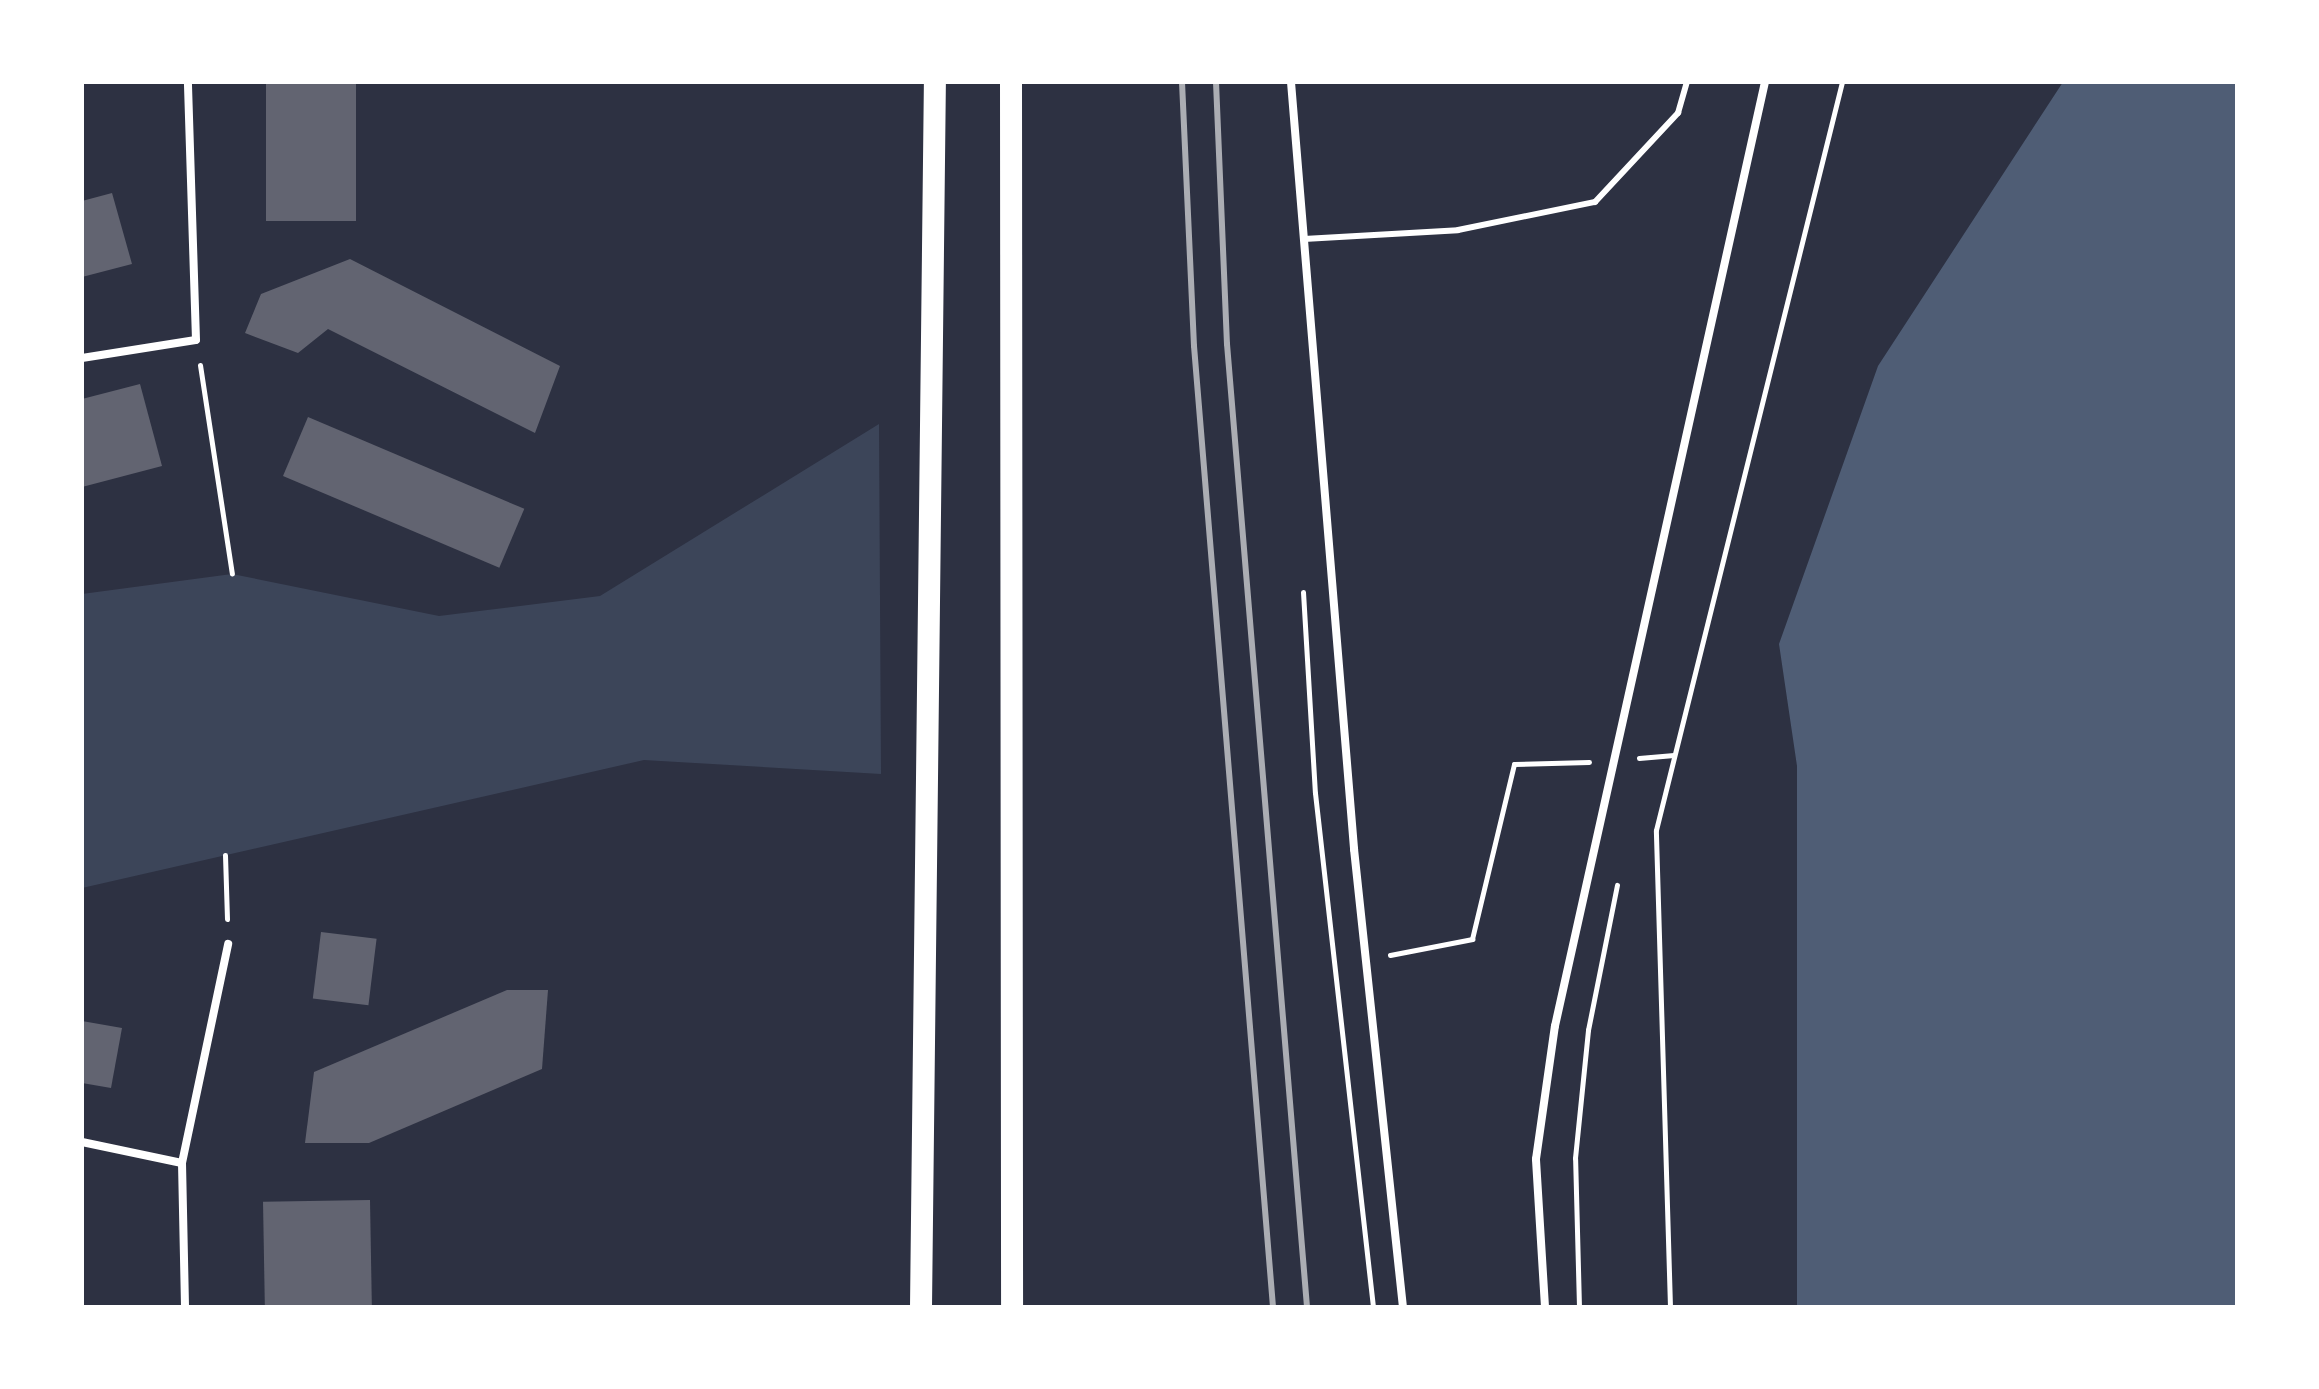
<!DOCTYPE html>
<html>
<head>
<meta charset="utf-8">
<style>
	body { margin:0 }
	#map { position:relative; width:2319px; height:1389px; overflow:hidden; background:#2d3142; font-family:"PT Sans",sans-serif }
	div>[style] { position:absolute }
	.green>* { inset:0; background:#3c4559 }
	.water>* { inset:0; background:#4f5d75 }
	.building>* { inset:0; background:#626471; transform-origin:0 0 }
	.path>* { height:5px; margin:-2.5px; padding:0 2.5px; transform-origin:2.5px; border-radius:2.5px; background:#fff }
	.service>* { height:6px; margin:-3px; padding:0 3px; transform-origin:3px; border-radius:3px; background:#fff }
	.minor>* { height:8px; margin:-4px; padding:0 4px; transform-origin:4px; border-radius:4px; background:#fff }
	.trunk>* { height:22px; margin:-11px; padding:0 11px; transform-origin:11px; border-radius:11px; background:#fff }
	.rail>* { height:6px; margin:-3px; padding:0 3px; transform-origin:3px; border-radius:3px; background:#abadb3 }
	span { translate:-50% -50%; white-space:nowrap; text-align:center; line-height:1.15; -webkit-text-stroke:6px #fff; paint-order:stroke }
	.frame { position:absolute; inset:0; border:84px solid #fff; pointer-events:none }
</style>
</head>
<body>
<div id="map">
	<div class="green">
		<div style="clip-path:polygon(879px 424px,881px 774px,644px 760px,82px 888px,82px 594px,232px 574px,439px 616px,600px 596px)"></div>
	</div>
	<div class="water">
		<div style="clip-path:polygon(2063px 82px,2237px 82px,2237px 1307px,1797px 1307px,1797px 766px,1779px 644px,1878px 366px)"></div>
	</div>
	<div class="building">
		<div style="left:266px;top:82px;width:90px;height:139px"></div>
		<div style="clip-path:polygon(112px 193px,132px 264px,82px 277px,82px 201px)"></div>
		<div style="clip-path:polygon(350px 259px,560px 366px,535px 433px,328px 329px,298px 353px,245px 333px,261px 294px)"></div>
		<div style="clip-path:polygon(140px 384px,162px 466px,82px 487px,82px 399px)"></div>
		<div style="left:308px;top:417px;width:235px;height:64px;rotate:23deg"></div>
		<div style="left:321px;top:932px;width:56px;height:67px;rotate:7deg"></div>
		<div style="clip-path:polygon(507px 990px,548px 990px,542px 1069px,369px 1143px,305px 1143px,314px 1072px)"></div>
		<div style="clip-path:polygon(82px 1021px,122px 1028px,111px 1088px,82px 1083px)"></div>
		<div style="left:370px;top:1200px;width:107px;height:107px;rotate:89deg"></div>
	</div>
	<div class="path">
		<div style="left:200px;top:365px;width:211px;rotate:81.3deg"></div>
		<div style="left:1303px;top:592px;width:201px;rotate:86.6deg"></div>
		<div style="left:1315px;top:793px;width:517px;rotate:83.56deg"></div>
		<div style="left:1639px;top:758px;width:35px;rotate:-5deg"></div>
		<div style="left:225px;top:855px;width:64px;rotate:88.2deg"></div>
		<div style="left:1390px;top:955px;width:84px;rotate:-11deg"></div>
		<div style="left:1472px;top:939px;width:180px;rotate:-76.5deg"></div>
		<div style="left:1514px;top:764px;width:75px;rotate:-1.5deg"></div>
		<div style="left:1579px;top:1307px;width:149px;rotate:-91.5deg"></div>
		<div style="left:1575px;top:1158px;width:129px;rotate:-84.2deg"></div>
		<div style="left:1588px;top:1030px;width:148px;rotate:-78.7deg"></div>
		<div style="left:1670px;top:1307px;width:477px;rotate:-91.7deg"></div>
		<div style="left:1656px;top:830px;width:771px;rotate:-76.04deg"></div>
	</div>
	<div class="service">
		<div style="left:1304px;top:239px;width:154px;rotate:-3.3deg"></div>
		<div style="left:1458px;top:230px;width:140px;rotate:-11.6deg"></div>
		<div style="left:1595px;top:202px;width:122px;rotate:-47deg"></div>
		<div style="left:1678px;top:113px;width:32px;rotate:-74deg"></div>
	</div>
	<div class="minor">
		<div style="left:1291px;top:82px;width:770px;rotate:85.3deg"></div>
		<div style="left:1354px;top:849px;width:461px;rotate:83.9deg"></div>
		<div style="left:82px;top:358px;width:115px;rotate:-9deg"></div>
		<div style="left:196px;top:340px;width:258px;rotate:-91.8deg"></div>
		<div style="left:82px;top:1142px;width:102px;rotate:11.9deg"></div>
		<div style="left:182px;top:1163px;width:144px;rotate:88.8deg"></div>
		<div style="left:182px;top:1163px;width:224px;rotate:-78.1deg"></div>
		<div style="left:1545px;top:1307px;width:148px;rotate:-93.5deg"></div>
		<div style="left:1536px;top:1159px;width:134px;rotate:-81.9deg"></div>
		<div style="left:1555px;top:1026px;width:967px;rotate:-77.46deg"></div>
	</div>
	<div class="trunk">
		<div style="left:1011px;top:82px;width:1225px;rotate:89.95deg"></div>
		<div style="left:921px;top:1307px;width:1225px;rotate:-89.35deg"></div>
	</div>
	<div class="rail">
		<div style="left:1182px;top:82px;width:264px;rotate:87.4deg"></div>
		<div style="left:1194px;top:346px;width:964px;rotate:85.3deg"></div>
		<div style="left:1216px;top:82px;width:262px;rotate:87.6deg"></div>
		<div style="left:1227px;top:344px;width:966px;rotate:85.25deg"></div>
	</div>
	<div class="frame"></div>
</div>
</body>
</html>
